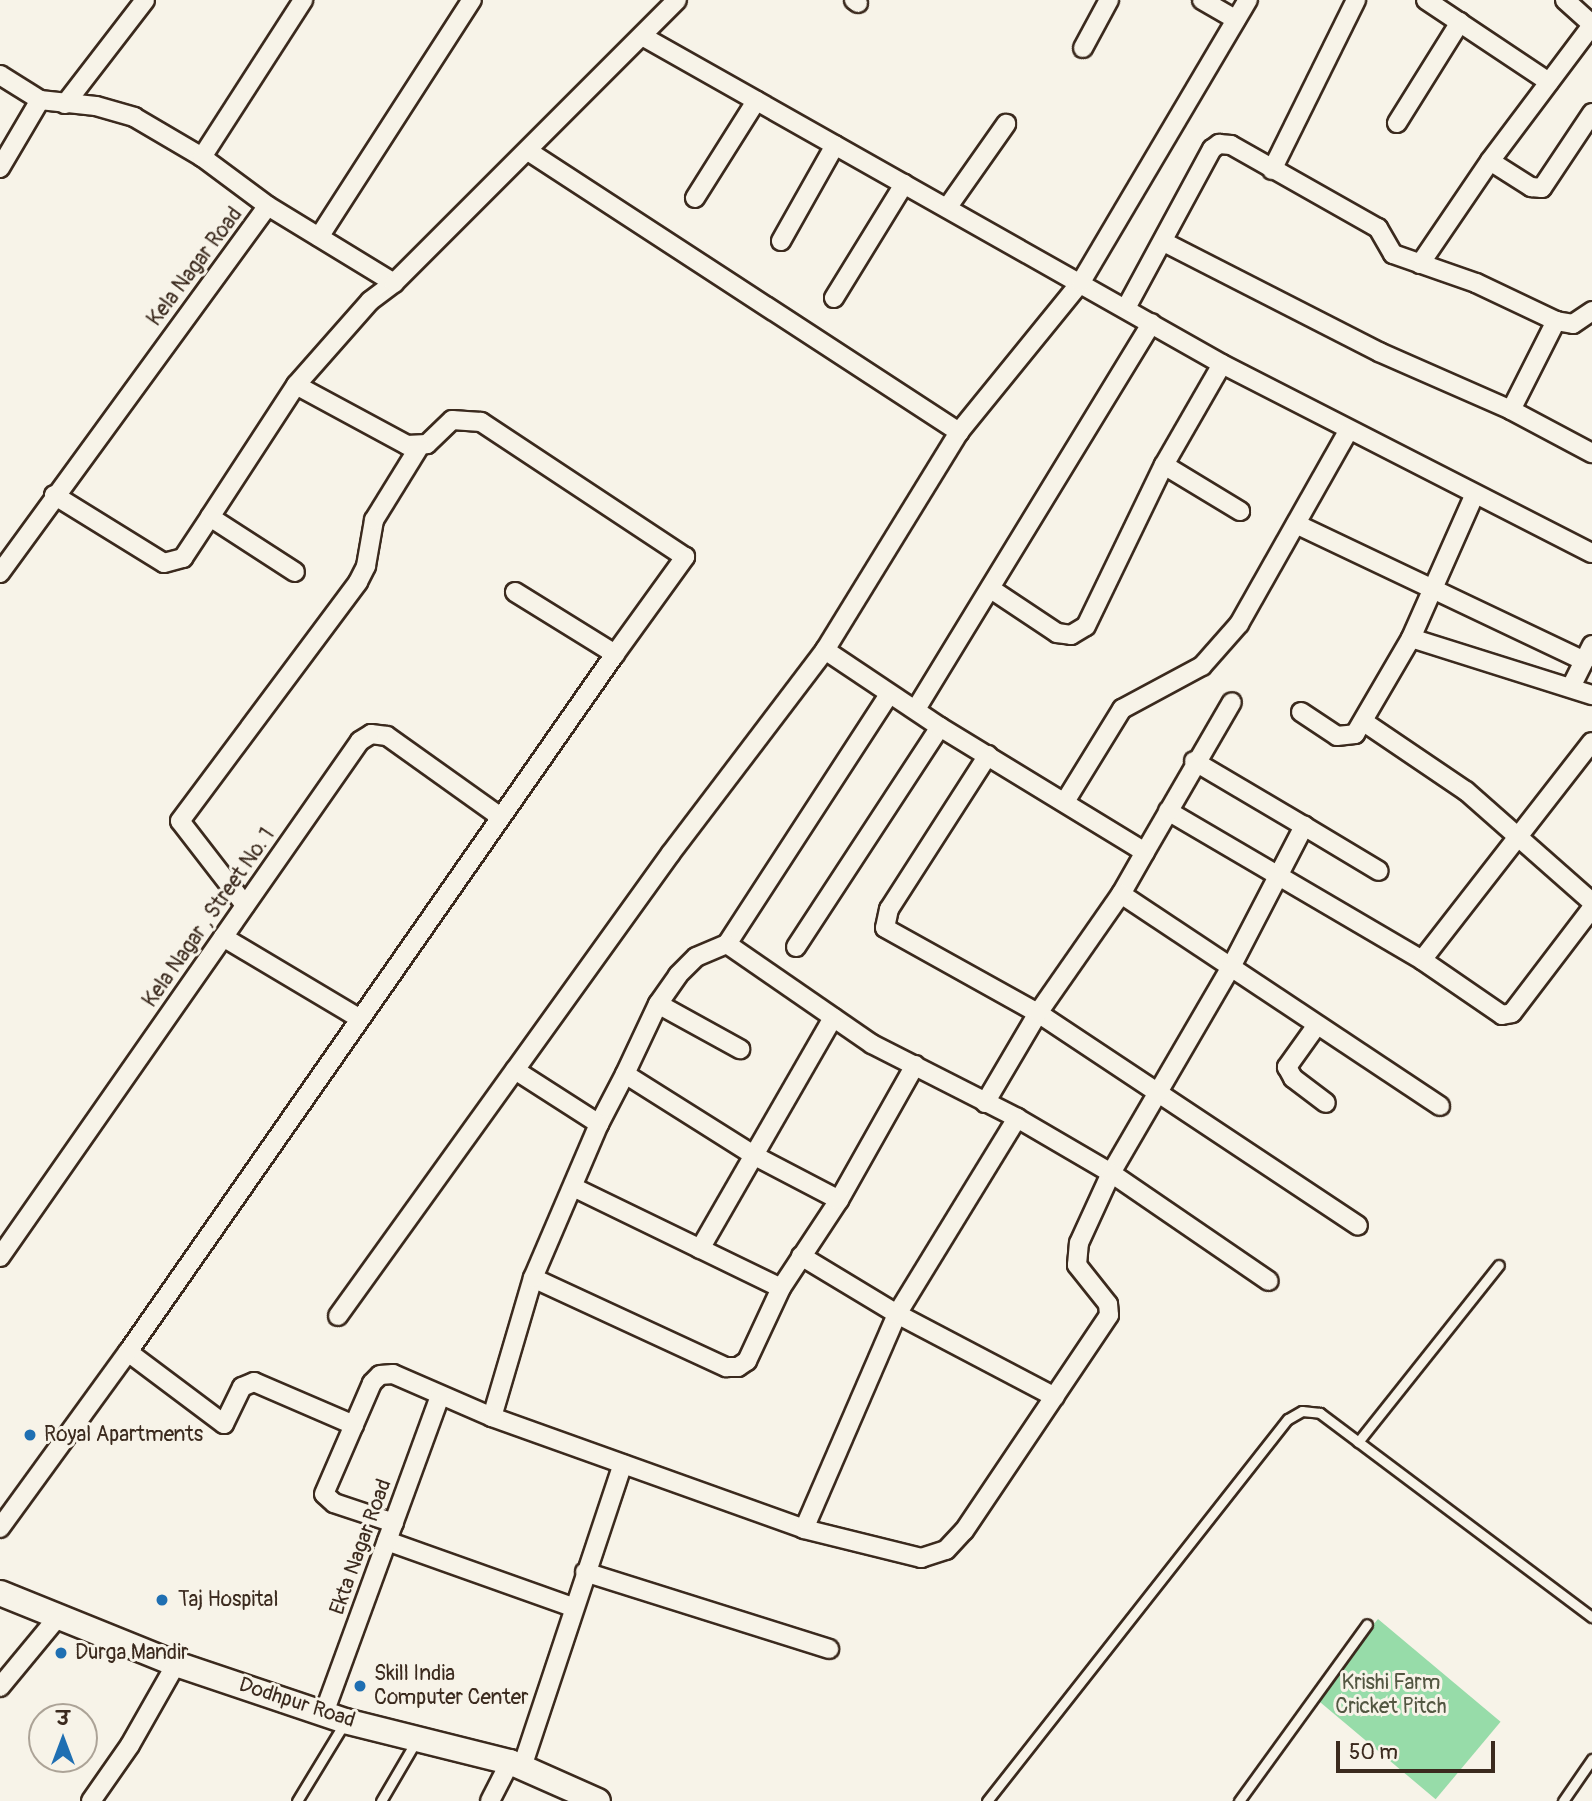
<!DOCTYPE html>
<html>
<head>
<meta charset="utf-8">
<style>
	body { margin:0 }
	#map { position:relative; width:1592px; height:1801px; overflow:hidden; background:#f7f3e8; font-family:Pangolin,"Playpen Sans Deva",sans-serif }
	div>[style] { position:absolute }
	.green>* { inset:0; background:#97dca9; transform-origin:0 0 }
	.roads { filter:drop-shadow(2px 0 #3b2a1e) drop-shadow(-2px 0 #3b2a1e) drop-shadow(0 2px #3b2a1e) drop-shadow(0 -2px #3b2a1e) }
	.lane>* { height:9px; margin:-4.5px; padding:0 4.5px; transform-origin:4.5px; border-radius:4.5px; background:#f7f3e8 }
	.street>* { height:18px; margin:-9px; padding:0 9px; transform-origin:9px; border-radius:9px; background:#f7f3e8 }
	.secondary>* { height:24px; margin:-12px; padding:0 12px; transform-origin:12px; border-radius:12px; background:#f7f3e8 }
	.dots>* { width:19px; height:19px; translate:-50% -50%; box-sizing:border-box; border:4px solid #f7f3e8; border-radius:50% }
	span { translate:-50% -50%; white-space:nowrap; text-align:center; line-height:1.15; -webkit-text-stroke:6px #f7f3e8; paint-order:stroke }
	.street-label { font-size:21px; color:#3b2a1e }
	.poi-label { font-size:21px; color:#3b2a1e }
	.left { translate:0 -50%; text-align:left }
	.park-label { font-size:21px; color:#525641 }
	.north { position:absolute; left:28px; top:1703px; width:70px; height:70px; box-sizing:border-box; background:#f7f3e8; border:2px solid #aca397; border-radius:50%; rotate:0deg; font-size:19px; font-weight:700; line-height:28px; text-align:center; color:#3b2a1e }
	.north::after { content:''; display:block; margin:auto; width:24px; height:32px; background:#1f6fb2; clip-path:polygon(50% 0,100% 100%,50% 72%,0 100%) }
	.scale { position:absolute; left:1336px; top:1741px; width:159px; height:32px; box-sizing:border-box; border:4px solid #3b2a1e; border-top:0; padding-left:9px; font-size:21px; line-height:24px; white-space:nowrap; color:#3b2a1e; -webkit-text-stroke:5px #f7f3e8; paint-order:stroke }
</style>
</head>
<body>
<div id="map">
	<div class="green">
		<div style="left:1378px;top:1619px;width:160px;height:101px;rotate:40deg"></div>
	</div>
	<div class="roads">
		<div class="lane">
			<div style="left:1358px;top:1442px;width:226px;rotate:-51.5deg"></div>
			<div style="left:297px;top:1801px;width:92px;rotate:-58.7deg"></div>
			<div style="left:381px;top:1801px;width:69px;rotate:-59.7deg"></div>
			<div style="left:987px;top:1801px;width:486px;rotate:-51.8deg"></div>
			<div style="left:1288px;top:1419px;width:16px;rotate:-30deg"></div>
			<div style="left:1302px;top:1411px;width:18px;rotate:6deg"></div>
			<div style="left:1320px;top:1413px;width:340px;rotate:36.9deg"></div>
			<div style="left:1239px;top:1801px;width:218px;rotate:-54.1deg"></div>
			<div style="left:1563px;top:1801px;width:51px;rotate:-55.4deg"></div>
		</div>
		<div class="street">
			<div style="left:854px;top:0;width:5px;rotate:37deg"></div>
			<div style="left:1202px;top:0;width:39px;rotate:30deg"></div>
			<div style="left:1426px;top:0;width:148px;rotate:33.7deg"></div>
			<div style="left:1565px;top:0;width:36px;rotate:42deg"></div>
			<div style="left:642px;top:36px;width:666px;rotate:29.49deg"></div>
			<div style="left:1222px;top:364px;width:415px;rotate:27.1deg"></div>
			<div style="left:1083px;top:48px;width:55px;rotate:-61.6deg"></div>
			<div style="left:0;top:75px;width:47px;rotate:32deg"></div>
			<div style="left:40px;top:100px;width:56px;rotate:6.1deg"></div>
			<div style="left:96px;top:106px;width:40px;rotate:16deg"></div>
			<div style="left:134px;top:117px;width:79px;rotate:30.5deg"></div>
			<div style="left:65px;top:104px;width:131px;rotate:-52.4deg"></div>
			<div style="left:1397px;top:123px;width:119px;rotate:-58deg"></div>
			<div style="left:528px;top:151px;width:515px;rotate:33.1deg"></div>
			<div style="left:1490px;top:161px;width:49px;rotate:32.4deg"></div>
			<div style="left:1531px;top:187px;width:11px;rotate:5deg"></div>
			<div style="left:1542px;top:188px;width:90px;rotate:-56.3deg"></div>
			<div style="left:0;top:168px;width:79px;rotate:-59.5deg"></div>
			<div style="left:1272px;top:170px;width:190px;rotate:-63.7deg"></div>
			<div style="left:695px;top:198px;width:115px;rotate:-57.8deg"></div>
			<div style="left:268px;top:206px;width:148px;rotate:31.4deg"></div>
			<div style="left:947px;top:208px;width:103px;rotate:-54.9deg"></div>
			<div style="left:319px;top:237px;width:282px;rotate:-57.2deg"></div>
			<div style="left:781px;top:241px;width:110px;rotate:-60.6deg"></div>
			<div style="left:1164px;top:242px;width:242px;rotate:27.1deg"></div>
			<div style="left:1379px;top:352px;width:144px;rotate:23.7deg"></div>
			<div style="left:1511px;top:410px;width:92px;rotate:28deg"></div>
			<div style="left:1420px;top:264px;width:125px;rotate:-55.8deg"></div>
			<div style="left:1490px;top:161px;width:170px;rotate:-53.1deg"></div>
			<div style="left:834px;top:298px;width:134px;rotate:-58.4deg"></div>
			<div style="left:1126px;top:308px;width:181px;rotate:-61.6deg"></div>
			<div style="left:1212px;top:149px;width:9px;rotate:-36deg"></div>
			<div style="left:1219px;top:144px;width:12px;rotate:5deg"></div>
			<div style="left:1231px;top:145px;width:169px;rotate:29.5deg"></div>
			<div style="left:1378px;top:228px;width:30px;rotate:60deg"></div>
			<div style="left:1393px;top:254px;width:88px;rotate:19.3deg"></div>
			<div style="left:1476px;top:283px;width:89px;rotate:25.4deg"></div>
			<div style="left:1511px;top:410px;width:100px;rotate:-63.2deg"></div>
			<div style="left:1556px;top:321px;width:17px;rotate:10deg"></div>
			<div style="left:1573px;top:324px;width:23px;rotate:-34deg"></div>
			<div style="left:1164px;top:465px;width:89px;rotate:31.2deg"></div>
			<div style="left:54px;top:495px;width:129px;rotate:31.7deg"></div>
			<div style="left:164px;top:563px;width:20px;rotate:-15deg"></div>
			<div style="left:183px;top:558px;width:49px;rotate:-56.6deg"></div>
			<div style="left:210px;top:517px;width:101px;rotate:32.9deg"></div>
			<div style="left:210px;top:517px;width:158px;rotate:-56.9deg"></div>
			<div style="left:1296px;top:524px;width:319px;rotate:25.4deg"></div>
			<div style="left:0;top:573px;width:454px;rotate:-53.9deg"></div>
			<div style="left:268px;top:206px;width:82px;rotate:-143.4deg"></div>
			<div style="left:202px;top:157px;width:187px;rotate:-57.2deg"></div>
			<div style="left:991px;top:589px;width:79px;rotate:33.7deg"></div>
			<div style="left:1057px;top:633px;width:14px;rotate:8deg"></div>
			<div style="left:1071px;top:635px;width:17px;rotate:-31deg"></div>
			<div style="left:1086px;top:626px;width:179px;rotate:-64.2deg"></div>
			<div style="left:1164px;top:465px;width:116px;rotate:-60.1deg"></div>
			<div style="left:515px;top:592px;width:118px;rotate:31.8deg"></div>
			<div style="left:615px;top:654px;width:120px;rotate:-54.2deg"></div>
			<div style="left:685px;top:557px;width:245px;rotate:-146.5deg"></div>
			<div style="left:481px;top:422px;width:29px;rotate:-176deg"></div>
			<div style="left:452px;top:420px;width:35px;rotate:136deg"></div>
			<div style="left:427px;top:444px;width:20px;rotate:177deg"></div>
			<div style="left:407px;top:445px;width:126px;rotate:-151.6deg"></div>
			<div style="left:296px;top:385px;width:112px;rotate:-48.6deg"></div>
			<div style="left:370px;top:301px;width:30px;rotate:-37deg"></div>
			<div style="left:394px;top:283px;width:400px;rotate:-45deg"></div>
			<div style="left:1411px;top:638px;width:155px;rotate:-66.1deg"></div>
			<div style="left:825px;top:650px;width:256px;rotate:-58.4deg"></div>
			<div style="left:959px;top:432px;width:193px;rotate:-50.9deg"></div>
			<div style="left:1081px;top:282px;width:328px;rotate:-59.4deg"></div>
			<div style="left:1571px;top:687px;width:47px;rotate:-63.4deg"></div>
			<div style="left:916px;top:709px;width:452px;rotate:-58.6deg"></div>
			<div style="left:1301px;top:712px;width:43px;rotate:33.7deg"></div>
			<div style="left:1337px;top:736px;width:18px;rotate:-6deg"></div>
			<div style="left:1355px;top:734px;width:111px;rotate:-59.7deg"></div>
			<div style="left:1411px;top:638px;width:190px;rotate:17.5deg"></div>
			<div style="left:1364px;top:722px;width:123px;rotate:34.1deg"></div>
			<div style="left:1466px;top:791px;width:168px;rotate:41.4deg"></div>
			<div style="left:988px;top:755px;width:183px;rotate:122.7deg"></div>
			<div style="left:889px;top:909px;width:19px;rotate:102deg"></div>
			<div style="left:885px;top:928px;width:175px;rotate:29.1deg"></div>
			<div style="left:1038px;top:1013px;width:384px;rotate:33.6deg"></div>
			<div style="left:1194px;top:761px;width:128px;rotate:30.6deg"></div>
			<div style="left:1066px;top:800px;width:107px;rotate:-58.4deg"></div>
			<div style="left:1122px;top:709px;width:91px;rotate:-28.3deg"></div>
			<div style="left:1202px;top:666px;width:56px;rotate:-48.6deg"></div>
			<div style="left:1239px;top:624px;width:222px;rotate:-60.5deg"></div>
			<div style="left:1168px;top:811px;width:294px;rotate:30.4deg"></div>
			<div style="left:1422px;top:960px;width:97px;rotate:34.5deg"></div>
			<div style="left:1502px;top:1015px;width:10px;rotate:-11deg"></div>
			<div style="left:1512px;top:1013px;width:132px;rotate:-52.7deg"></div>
			<div style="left:1145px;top:852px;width:173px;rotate:-59.9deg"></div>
			<div style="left:245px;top:905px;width:106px;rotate:-127.7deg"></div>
			<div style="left:180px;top:821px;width:298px;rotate:-53.3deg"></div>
			<div style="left:358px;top:582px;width:18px;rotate:-63deg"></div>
			<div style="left:366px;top:566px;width:47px;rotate:-80.1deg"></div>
			<div style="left:374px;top:520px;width:86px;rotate:-58.3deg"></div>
			<div style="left:223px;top:937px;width:158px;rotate:30.8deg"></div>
			<div style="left:727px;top:944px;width:297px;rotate:-57deg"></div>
			<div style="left:796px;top:947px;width:263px;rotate:-56.8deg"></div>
			<div style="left:1422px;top:960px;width:276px;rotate:-52.1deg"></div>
			<div style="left:658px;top:1004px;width:94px;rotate:28.8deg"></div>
			<div style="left:1317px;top:1025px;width:52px;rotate:125.5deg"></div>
			<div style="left:1287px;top:1067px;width:13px;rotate:61deg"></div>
			<div style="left:1293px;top:1078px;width:41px;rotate:37.1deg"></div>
			<div style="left:515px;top:1070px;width:267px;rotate:-54.3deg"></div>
			<div style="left:671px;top:853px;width:255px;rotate:-52.8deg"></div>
			<div style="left:825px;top:650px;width:138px;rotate:33.8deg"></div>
			<div style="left:940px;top:727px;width:240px;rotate:31.4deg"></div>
			<div style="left:1145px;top:852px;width:48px;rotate:119.7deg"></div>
			<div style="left:1121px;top:894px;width:383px;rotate:33.6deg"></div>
			<div style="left:625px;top:1074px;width:77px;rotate:-64.8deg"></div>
			<div style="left:658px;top:1004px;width:35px;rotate:-55deg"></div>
			<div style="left:678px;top:975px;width:25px;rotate:-45deg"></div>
			<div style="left:696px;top:957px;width:34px;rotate:-23deg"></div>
			<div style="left:727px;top:944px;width:176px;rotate:34.6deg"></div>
			<div style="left:872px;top:1044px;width:163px;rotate:27deg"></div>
			<div style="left:1017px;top:1118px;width:109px;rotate:30.3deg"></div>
			<div style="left:1111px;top:1173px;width:241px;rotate:-59.8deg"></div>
			<div style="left:1232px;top:965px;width:157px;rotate:-62.6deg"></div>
			<div style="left:1304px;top:826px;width:87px;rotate:31deg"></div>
			<div style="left:985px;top:1103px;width:104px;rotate:-59.5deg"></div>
			<div style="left:1038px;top:1013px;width:145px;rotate:-55.1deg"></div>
			<div style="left:573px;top:1187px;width:231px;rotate:25.9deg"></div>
			<div style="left:700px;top:1249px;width:267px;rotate:-60.1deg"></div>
			<div style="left:801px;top:1256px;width:112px;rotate:31.1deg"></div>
			<div style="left:897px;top:1314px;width:178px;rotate:27.7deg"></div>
			<div style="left:0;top:1257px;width:629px;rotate:-55.1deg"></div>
			<div style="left:360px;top:741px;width:13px;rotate:-32deg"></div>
			<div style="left:371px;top:734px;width:16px;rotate:7deg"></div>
			<div style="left:387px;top:736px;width:138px;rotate:35.5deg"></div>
			<div style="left:533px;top:1278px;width:213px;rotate:24.8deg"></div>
			<div style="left:726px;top:1367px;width:12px"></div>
			<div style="left:738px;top:1367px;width:11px;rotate:-34deg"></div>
			<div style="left:747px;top:1361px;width:81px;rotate:-65deg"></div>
			<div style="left:781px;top:1288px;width:105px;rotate:-56.6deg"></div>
			<div style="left:338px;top:1316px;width:303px;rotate:-54.3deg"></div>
			<div style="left:515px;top:1070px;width:100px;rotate:32.7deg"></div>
			<div style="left:599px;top:1124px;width:56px;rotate:-62.5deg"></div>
			<div style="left:625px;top:1074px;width:154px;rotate:32.2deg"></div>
			<div style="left:755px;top:1156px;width:95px;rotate:27.6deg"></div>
			<div style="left:839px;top:1200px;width:155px;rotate:-60.6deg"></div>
			<div style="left:128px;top:1352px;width:120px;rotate:36.9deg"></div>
			<div style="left:224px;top:1424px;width:41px;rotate:-64.1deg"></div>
			<div style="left:242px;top:1387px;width:13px;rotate:-23deg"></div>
			<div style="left:254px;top:1382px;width:109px;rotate:23.3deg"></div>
			<div style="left:492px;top:1417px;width:145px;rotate:-73.6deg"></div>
			<div style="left:533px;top:1278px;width:168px;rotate:-66.8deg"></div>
			<div style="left:394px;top:1523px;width:63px;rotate:-161.6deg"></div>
			<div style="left:334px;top:1503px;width:13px;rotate:-138deg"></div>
			<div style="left:324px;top:1494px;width:121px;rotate:-66.6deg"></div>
			<div style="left:372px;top:1383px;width:11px;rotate:-45deg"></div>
			<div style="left:380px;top:1375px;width:13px;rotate:-4deg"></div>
			<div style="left:393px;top:1374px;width:108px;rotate:23.5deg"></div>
			<div style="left:492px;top:1417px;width:331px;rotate:19.7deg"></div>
			<div style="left:804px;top:1529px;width:121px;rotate:13.9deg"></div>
			<div style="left:921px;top:1558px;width:26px;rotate:-18deg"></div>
			<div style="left:946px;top:1550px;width:26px;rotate:-47deg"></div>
			<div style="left:964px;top:1531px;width:260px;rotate:-56.1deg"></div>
			<div style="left:1109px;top:1315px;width:11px;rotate:-95deg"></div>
			<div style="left:1108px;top:1304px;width:50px;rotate:-128.5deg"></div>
			<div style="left:1077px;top:1265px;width:22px;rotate:-85deg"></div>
			<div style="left:1079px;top:1243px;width:77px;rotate:-65.4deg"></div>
			<div style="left:1111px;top:1173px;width:191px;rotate:34.4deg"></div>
			<div style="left:0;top:1528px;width:218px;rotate:-54deg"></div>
			<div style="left:128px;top:1352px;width:851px;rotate:-55.1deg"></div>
			<div style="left:804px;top:1529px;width:234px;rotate:-66.6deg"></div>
			<div style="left:897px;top:1314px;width:230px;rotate:-58.5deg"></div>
			<div style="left:387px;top:1541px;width:196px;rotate:19.6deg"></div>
			<div style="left:585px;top:1572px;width:256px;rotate:17.5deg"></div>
			<div style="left:0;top:1687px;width:89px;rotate:-50.4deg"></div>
			<div style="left:324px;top:1713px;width:338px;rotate:-69.9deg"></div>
			<div style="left:522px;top:1767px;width:319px;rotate:-71.6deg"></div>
			<div style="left:91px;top:1801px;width:68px;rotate:-55.1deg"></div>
			<div style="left:130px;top:1745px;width:93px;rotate:-60.4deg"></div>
			<div style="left:490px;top:1801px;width:44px;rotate:-62.9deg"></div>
		</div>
		<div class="secondary">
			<div style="left:0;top:1593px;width:190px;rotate:22deg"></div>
			<div style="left:176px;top:1664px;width:178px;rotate:18.6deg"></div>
			<div style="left:345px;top:1721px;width:170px;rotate:14deg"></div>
			<div style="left:510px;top:1762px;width:96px;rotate:23.9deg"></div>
		</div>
	</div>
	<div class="dots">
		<div style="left:30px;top:1435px;background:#1f6fb2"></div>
		<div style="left:162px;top:1600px;background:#1f6fb2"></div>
		<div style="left:61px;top:1653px;background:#1f6fb2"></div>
		<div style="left:360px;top:1686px;background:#1f6fb2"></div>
	</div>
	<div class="street-label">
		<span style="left:195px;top:267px;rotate:-53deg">Kela Nagar Road</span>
		<span style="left:209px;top:918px;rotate:-55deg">Kela Nagar , Street No. 1</span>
		<span style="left:361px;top:1547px;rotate:-70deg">Ekta Nagar Road</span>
		<span style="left:297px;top:1703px;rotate:18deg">Dodhpur Road</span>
	</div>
	<div class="poi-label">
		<span class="left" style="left:44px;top:1435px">Royal Apartments</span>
		<span class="left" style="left:178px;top:1600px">Taj Hospital</span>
		<span class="left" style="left:75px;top:1653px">Durga Mandir</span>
		<span class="left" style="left:374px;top:1686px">Skill India<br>Computer Center</span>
	</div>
	<div class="park-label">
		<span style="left:1391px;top:1695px">Krishi Farm<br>Cricket Pitch</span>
	</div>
	<div class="north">उ</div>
	<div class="scale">50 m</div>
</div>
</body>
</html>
